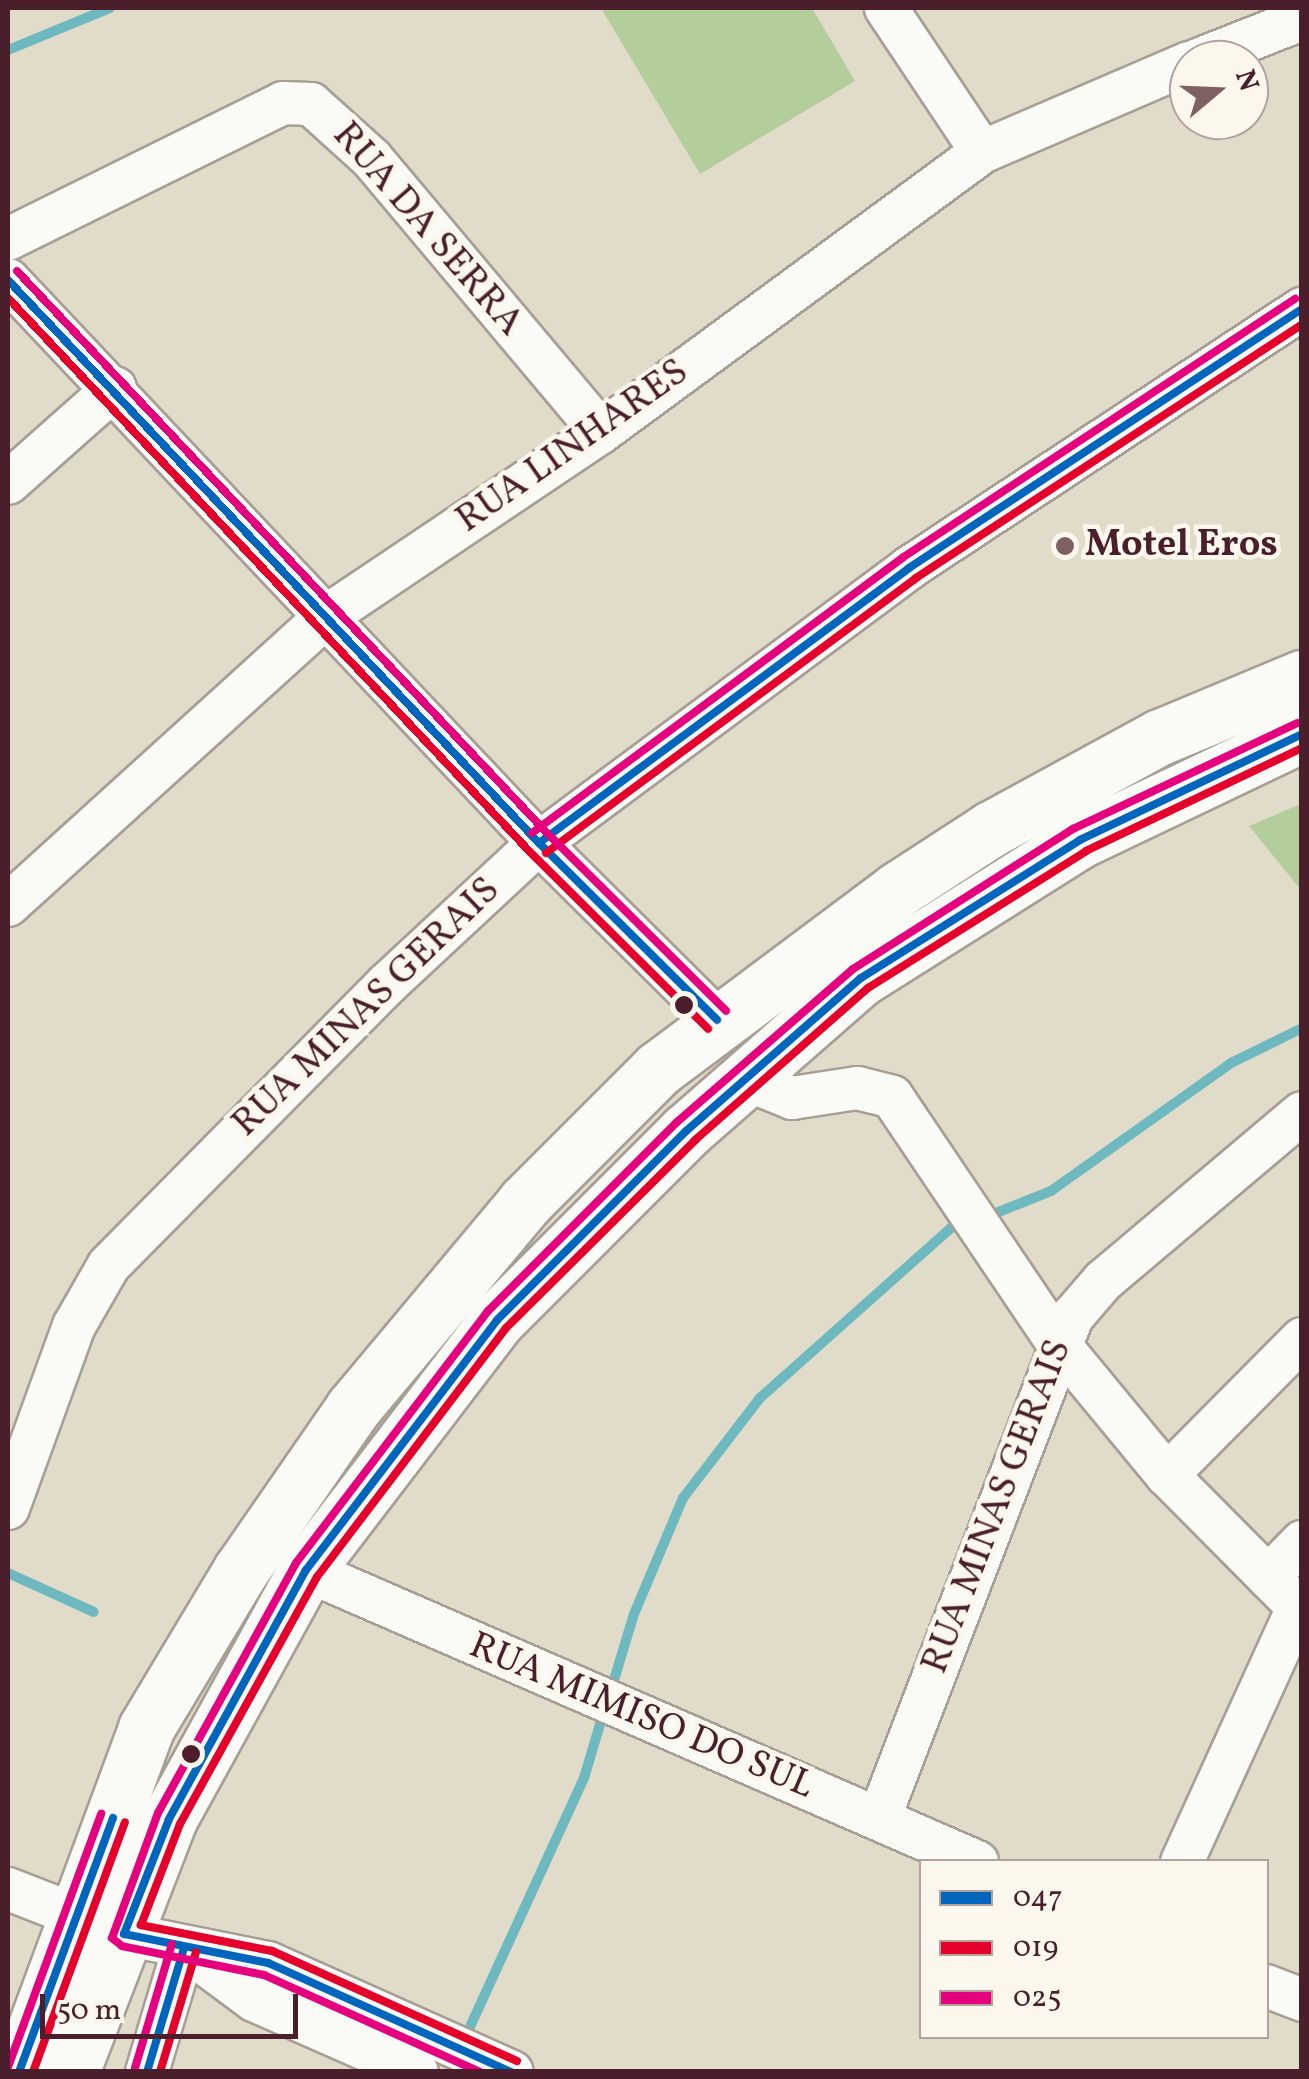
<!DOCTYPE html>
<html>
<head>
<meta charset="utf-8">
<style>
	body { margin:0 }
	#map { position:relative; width:1309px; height:2079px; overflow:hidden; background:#e1dbc9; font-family:Vollkorn,serif }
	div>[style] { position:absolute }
	.green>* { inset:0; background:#b3ce9b }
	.stream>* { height:10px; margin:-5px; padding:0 5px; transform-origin:5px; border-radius:5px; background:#6eb9c0 }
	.roads { filter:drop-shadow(2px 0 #a79e95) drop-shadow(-2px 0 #a79e95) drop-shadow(0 2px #a79e95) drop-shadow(0 -2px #a79e95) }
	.minor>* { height:42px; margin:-21px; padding:0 21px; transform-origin:21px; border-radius:21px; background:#fafaf7 }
	.major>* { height:55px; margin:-27.5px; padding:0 27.5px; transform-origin:27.5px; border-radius:27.5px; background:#fafaf7 }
	.bus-1>* { height:8px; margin:-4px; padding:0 4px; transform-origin:4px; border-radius:4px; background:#0065bd }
	.bus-2>* { height:8px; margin:-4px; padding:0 4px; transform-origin:4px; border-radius:4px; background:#e4002b }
	.bus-3>* { height:8px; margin:-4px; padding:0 4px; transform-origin:4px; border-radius:4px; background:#e5007d }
	.dots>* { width:28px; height:28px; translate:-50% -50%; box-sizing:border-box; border:5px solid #fbf7ec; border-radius:50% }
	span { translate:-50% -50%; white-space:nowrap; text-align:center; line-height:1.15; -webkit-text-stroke:9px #fbf7ec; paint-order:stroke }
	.street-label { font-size:38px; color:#4a1f2b }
	.poi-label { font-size:38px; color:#4a1f2b; font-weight:700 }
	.left { translate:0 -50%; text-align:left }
	.frame { position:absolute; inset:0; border:10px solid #4a1f2b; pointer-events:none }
	.legend { position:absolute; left:919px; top:1859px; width:350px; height:180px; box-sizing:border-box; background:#fbf7ec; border:2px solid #b4a19f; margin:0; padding:12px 18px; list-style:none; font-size:30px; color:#4a1f2b }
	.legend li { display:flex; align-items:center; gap:20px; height:50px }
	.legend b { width:50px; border:2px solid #b4a19f }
	.north { position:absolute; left:1169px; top:40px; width:100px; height:100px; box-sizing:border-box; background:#fbf7ec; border:2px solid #b4a19f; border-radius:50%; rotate:71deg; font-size:28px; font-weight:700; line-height:40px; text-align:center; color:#4a1f2b }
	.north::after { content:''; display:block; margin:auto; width:35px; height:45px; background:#7f6162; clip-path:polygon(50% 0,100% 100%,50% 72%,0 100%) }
	.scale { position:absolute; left:40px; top:1994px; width:258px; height:45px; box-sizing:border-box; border:5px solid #4a1f2b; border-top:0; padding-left:12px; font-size:30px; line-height:35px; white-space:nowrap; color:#4a1f2b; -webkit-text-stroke:8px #fbf7ec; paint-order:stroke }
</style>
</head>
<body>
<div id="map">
	<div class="green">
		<div style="clip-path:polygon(601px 8px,812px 8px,855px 81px,700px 174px)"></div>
		<div style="clip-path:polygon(1301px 804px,1301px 890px,1249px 826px)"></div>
	</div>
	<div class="stream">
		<div style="left:8px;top:50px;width:110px;rotate:-22.4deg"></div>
		<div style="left:986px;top:1217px;width:70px;rotate:-21.8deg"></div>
		<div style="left:1051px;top:1191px;width:221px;rotate:-35.4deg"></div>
		<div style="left:1231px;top:1063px;width:79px;rotate:-26.2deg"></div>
		<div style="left:8px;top:1573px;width:94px;rotate:24.4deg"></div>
		<div style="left:611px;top:1690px;width:79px;rotate:-73.2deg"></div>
		<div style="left:634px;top:1614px;width:126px;rotate:-67.1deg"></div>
		<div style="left:683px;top:1498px;width:126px;rotate:-52.4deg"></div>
		<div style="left:760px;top:1398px;width:256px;rotate:-41.7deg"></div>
		<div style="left:951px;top:1228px;width:16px;rotate:-18deg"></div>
		<div style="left:464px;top:2040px;width:288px;rotate:-65.4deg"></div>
		<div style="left:584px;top:1778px;width:70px;rotate:-73.4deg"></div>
	</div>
	<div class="roads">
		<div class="minor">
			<div style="left:886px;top:8px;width:173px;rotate:56.3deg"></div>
			<div style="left:1198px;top:60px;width:112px;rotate:-21.5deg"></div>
			<div style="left:8px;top:239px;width:307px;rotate:-26.3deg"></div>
			<div style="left:283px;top:103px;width:28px;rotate:2deg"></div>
			<div style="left:311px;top:104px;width:82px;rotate:42deg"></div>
			<div style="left:372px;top:159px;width:356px;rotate:50deg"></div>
			<div style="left:8px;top:280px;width:774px;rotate:46.68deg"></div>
			<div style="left:539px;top:843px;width:251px;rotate:44.8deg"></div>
			<div style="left:8px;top:483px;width:143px;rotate:-41.6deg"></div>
			<div style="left:8px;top:905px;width:427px;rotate:-42.2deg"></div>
			<div style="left:324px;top:618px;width:334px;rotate:-33.9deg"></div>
			<div style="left:601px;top:432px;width:473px;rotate:-36.3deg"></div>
			<div style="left:982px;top:152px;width:225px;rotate:-23.3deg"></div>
			<div style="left:745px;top:1079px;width:51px;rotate:22deg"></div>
			<div style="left:792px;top:1098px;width:66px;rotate:-8.7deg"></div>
			<div style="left:857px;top:1088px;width:36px;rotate:14deg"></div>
			<div style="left:892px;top:1097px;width:297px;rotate:56deg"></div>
			<div style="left:1058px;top:1343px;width:171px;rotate:50.5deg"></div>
			<div style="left:1167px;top:1475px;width:192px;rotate:45.2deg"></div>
			<div style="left:1167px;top:1475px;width:192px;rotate:-45.2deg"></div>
			<div style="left:8px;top:1508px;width:194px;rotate:-70.1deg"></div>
			<div style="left:74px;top:1326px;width:70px;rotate:-60.2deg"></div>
			<div style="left:109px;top:1265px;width:394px;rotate:-45.3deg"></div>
			<div style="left:386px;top:985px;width:209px;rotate:-42.9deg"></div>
			<div style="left:539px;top:843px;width:461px;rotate:-36.6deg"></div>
			<div style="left:909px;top:568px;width:471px;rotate:-33.4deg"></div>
			<div style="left:306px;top:1570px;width:732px;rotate:23.52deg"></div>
			<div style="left:1268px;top:1577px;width:49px;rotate:-45.8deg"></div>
			<div style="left:880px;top:1816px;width:535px;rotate:-68.95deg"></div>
			<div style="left:1072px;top:1317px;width:48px;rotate:-49.3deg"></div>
			<div style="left:1103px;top:1281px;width:260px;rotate:-40.2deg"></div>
			<div style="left:1182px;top:1862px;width:280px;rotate:-65.5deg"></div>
			<div style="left:8px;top:1889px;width:124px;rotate:21.2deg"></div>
			<div style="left:124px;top:1934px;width:147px;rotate:11.4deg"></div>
			<div style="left:268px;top:1963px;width:267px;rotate:24.1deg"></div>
			<div style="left:188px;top:1951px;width:82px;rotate:36.6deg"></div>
			<div style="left:254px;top:2000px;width:178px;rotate:23.8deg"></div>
			<div style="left:1266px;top:1986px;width:39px;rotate:21deg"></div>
			<div style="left:147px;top:2072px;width:129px;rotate:-73.4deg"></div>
		</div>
		<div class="major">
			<div style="left:19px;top:2072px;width:367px;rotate:-69.7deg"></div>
			<div style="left:146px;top:1728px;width:184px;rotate:-59deg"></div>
			<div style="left:241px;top:1570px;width:197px;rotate:-55.3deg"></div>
			<div style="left:353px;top:1408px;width:268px;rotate:-50.1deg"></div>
			<div style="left:525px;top:1202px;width:188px;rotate:-45deg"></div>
			<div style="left:658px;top:1069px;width:299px;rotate:-36.8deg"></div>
			<div style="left:897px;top:890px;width:112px;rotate:-33deg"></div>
			<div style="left:991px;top:829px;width:192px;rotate:-28.6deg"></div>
			<div style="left:1160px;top:737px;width:154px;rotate:-22.6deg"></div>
			<div style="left:71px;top:2072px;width:271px;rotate:-68.8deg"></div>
			<div style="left:169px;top:1819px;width:284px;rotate:-61.2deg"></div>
			<div style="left:306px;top:1570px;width:315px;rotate:-52.6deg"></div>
			<div style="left:497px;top:1320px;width:267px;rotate:-45deg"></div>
			<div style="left:686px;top:1131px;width:232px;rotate:-41.2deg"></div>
			<div style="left:861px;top:978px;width:259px;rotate:-32.2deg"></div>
			<div style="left:1080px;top:840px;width:246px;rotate:-25.5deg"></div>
		</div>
	</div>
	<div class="bus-1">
		<div style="left:8px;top:280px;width:774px;rotate:46.68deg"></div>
		<div style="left:539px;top:843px;width:251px;rotate:44.8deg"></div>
		<div style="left:539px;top:843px;width:461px;rotate:-36.6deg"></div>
		<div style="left:909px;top:568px;width:471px;rotate:-33.4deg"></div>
		<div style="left:19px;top:2072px;width:271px;rotate:-69.7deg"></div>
		<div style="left:147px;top:2072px;width:129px;rotate:-73.4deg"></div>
		<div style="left:511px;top:2072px;width:266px;rotate:-155.8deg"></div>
		<div style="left:268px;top:1963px;width:147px;rotate:-168.6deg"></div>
		<div style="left:124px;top:1934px;width:123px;rotate:-68.6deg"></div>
		<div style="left:169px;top:1819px;width:284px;rotate:-61.2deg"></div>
		<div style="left:306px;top:1570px;width:315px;rotate:-52.6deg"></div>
		<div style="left:497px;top:1320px;width:267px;rotate:-45deg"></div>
		<div style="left:686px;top:1131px;width:232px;rotate:-41.2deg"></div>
		<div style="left:861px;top:978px;width:259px;rotate:-32.2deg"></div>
		<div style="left:1080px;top:840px;width:246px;rotate:-25.5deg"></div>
	</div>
	<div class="bus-2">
		<div style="left:8px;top:298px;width:761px;rotate:46.7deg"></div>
		<div style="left:530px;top:852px;width:251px;rotate:44.8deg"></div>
		<div style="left:546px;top:853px;width:461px;rotate:-36.6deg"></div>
		<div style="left:916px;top:578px;width:462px;rotate:-33.3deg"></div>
		<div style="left:517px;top:2061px;width:269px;rotate:-155.8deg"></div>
		<div style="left:272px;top:1951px;width:134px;rotate:-168.8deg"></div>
		<div style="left:141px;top:1925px;width:108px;rotate:-68.9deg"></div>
		<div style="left:180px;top:1824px;width:282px;rotate:-61deg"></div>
		<div style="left:317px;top:1577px;width:313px;rotate:-52.8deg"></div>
		<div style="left:506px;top:1328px;width:267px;rotate:-44.8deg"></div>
		<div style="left:695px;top:1140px;width:230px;rotate:-41.3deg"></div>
		<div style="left:868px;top:988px;width:257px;rotate:-32.1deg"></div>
		<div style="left:1086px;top:851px;width:239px;rotate:-25.5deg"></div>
		<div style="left:33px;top:2072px;width:266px;rotate:-69.8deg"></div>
		<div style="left:160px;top:2072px;width:125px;rotate:-73.3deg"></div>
	</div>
	<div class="bus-3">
		<div style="left:17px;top:271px;width:774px;rotate:46.68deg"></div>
		<div style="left:548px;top:834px;width:251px;rotate:44.8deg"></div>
		<div style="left:532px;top:833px;width:461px;rotate:-36.6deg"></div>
		<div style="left:902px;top:558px;width:471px;rotate:-33.4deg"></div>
		<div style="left:8px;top:2067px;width:270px;rotate:-69.8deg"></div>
		<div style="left:135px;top:2068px;width:129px;rotate:-73.4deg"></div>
		<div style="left:480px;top:2072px;width:237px;rotate:-155.8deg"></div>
		<div style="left:264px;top:1975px;width:145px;rotate:-168.5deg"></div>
		<div style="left:122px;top:1946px;width:13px;rotate:-141deg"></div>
		<div style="left:112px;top:1938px;width:133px;rotate:-69.8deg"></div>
		<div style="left:158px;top:1813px;width:286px;rotate:-61.1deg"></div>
		<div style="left:296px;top:1563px;width:317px;rotate:-52.7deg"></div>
		<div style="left:488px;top:1311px;width:267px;rotate:-45deg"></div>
		<div style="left:677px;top:1122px;width:233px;rotate:-41deg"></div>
		<div style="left:853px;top:969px;width:261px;rotate:-32.5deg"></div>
		<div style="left:1073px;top:829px;width:248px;rotate:-25.3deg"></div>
	</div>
	<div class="dots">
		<div style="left:1065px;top:546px;background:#7f6162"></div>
		<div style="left:684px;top:1005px;background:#4a1f2b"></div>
		<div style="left:191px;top:1754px;background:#4a1f2b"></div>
	</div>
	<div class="street-label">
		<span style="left:427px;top:230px;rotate:49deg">RUA DA SERRA</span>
		<span style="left:573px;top:447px;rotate:-35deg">RUA LINHARES</span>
		<span style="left:367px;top:1008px;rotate:-44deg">RUA MINAS GERAIS</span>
		<span style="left:998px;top:1507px;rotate:-69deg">RUA MINAS GERAIS</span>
		<span style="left:641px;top:1717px;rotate:23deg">RUA MIMISO DO SUL</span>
	</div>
	<div class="poi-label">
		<span class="left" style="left:1085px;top:546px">Motel Eros</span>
	</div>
	<div class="frame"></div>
	<ul class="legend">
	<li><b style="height:12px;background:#0065bd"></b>047</li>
	<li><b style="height:12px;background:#e4002b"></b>019</li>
	<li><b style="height:12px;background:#e5007d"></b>025</li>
	</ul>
	<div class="north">N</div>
	<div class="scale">50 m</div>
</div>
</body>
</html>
